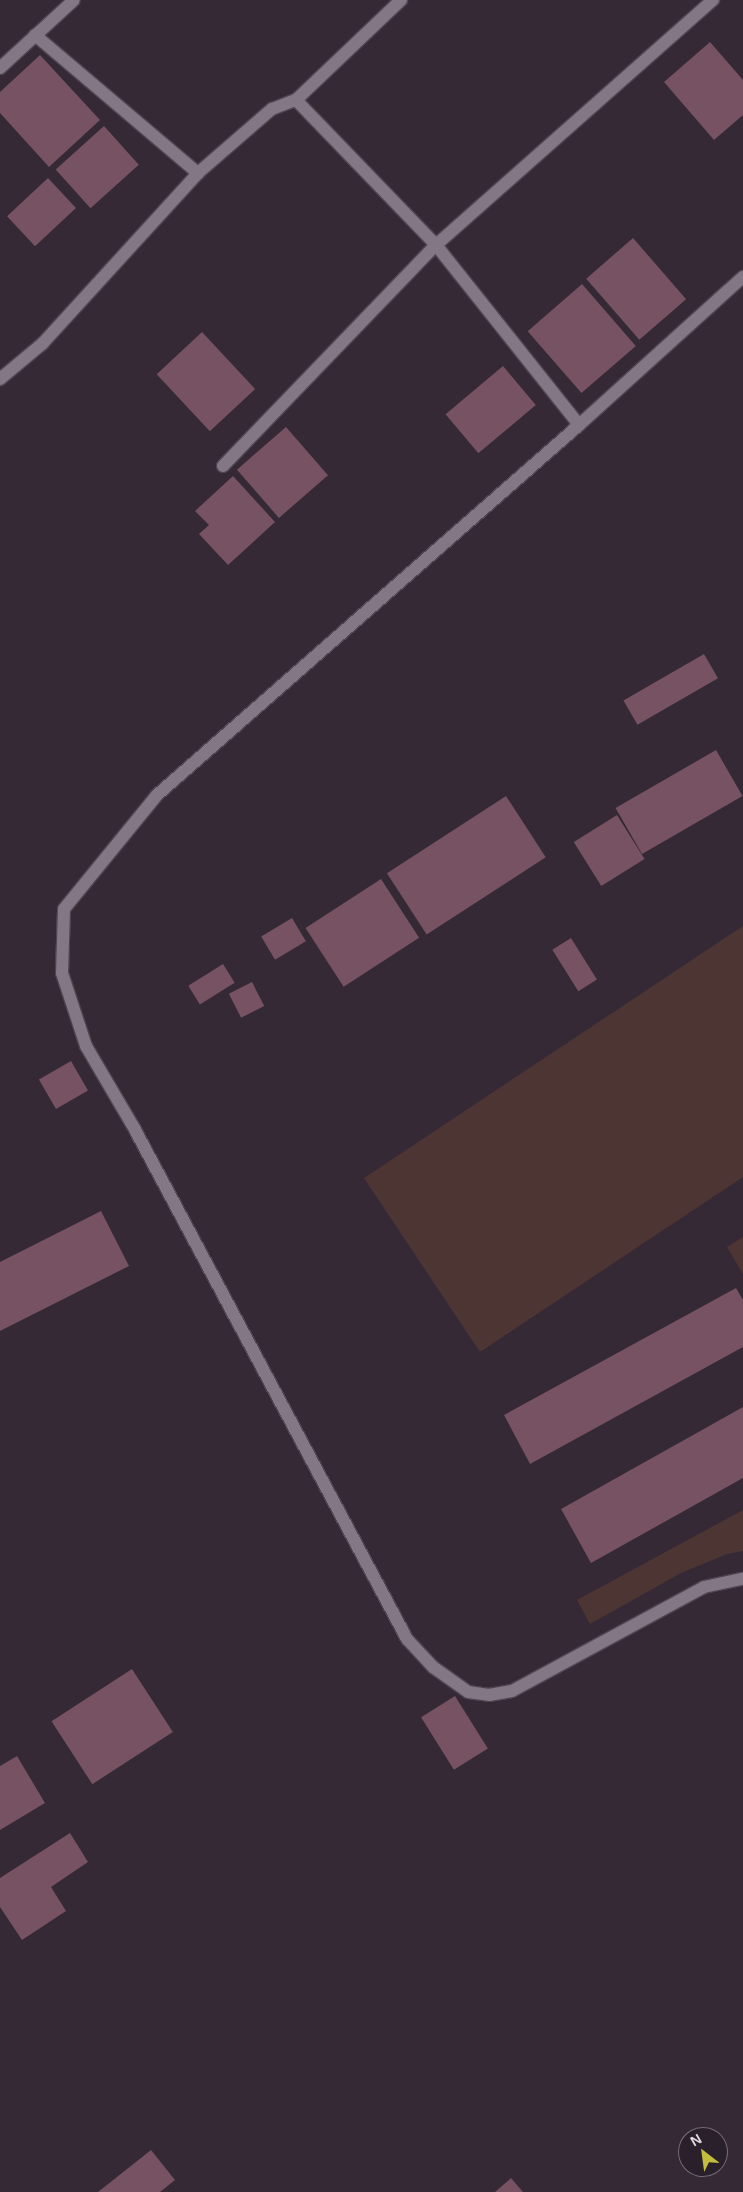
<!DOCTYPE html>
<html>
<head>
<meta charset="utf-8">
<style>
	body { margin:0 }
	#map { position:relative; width:743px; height:2192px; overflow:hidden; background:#342935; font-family:Helvetica,sans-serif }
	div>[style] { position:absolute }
	.green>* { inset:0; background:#4d3534 }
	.building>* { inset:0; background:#765262; transform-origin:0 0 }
	.roads { filter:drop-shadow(1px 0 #4e4650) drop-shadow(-1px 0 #4e4650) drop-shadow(0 1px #4e4650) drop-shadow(0 -1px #4e4650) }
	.lane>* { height:12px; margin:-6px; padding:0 6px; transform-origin:6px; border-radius:6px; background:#837785 }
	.street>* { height:12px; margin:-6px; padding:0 6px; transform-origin:6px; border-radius:6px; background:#837785 }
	span { translate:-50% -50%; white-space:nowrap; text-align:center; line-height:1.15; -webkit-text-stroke:4px #2a202b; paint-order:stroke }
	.north { position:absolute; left:678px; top:2127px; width:50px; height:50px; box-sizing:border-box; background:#2a202b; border:1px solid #736a74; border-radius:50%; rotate:330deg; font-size:14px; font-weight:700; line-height:20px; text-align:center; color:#e1dae2 }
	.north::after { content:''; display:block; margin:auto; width:18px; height:22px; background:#c2bd3f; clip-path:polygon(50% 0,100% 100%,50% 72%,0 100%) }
</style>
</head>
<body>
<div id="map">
	<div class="green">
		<div style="clip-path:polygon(743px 926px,743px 1177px,480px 1352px,364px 1178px)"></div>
		<div style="clip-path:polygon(743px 1237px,743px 1274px,727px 1247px)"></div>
		<div style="clip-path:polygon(743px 1510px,743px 1551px,727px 1554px,681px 1573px,590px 1624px,577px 1600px)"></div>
	</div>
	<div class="building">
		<div style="clip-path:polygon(710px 42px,743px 80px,743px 115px,714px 140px,664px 82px)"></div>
		<div style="clip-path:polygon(40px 55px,100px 120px,49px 167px,0 113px,0 92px)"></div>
		<div style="left:104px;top:126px;width:52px;height:65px;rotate:48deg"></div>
		<div style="left:48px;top:178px;width:41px;height:56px;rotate:47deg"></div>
		<div style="left:633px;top:238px;width:81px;height:62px;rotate:49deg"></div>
		<div style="left:582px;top:284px;width:82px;height:72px;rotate:49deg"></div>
		<div style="left:202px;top:332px;width:78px;height:62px;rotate:47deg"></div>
		<div style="left:503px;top:366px;width:51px;height:75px;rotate:50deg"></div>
		<div style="left:286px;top:427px;width:64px;height:65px;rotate:49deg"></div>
		<div style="clip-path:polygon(233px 476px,275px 522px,228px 565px,199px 534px,209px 525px,195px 511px)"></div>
		<div style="left:704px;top:654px;width:28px;height:93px;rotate:60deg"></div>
		<div style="left:716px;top:750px;width:53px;height:116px;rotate:60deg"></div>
		<div style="left:506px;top:796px;width:73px;height:142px;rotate:57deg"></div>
		<div style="left:617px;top:815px;width:52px;height:51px;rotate:58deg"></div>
		<div style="left:381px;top:879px;width:70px;height:90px;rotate:57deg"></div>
		<div style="left:292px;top:918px;width:27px;height:36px;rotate:59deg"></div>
		<div style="left:571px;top:938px;width:49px;height:22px;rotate:58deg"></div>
		<div style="left:223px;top:964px;width:22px;height:41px;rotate:58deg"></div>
		<div style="left:252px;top:982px;width:27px;height:26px;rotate:63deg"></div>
		<div style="left:71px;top:1061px;width:34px;height:37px;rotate:60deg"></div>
		<div style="clip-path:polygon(101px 1211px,129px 1266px,0 1331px,0 1262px)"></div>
		<div style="clip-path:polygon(736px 1288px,743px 1300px,743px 1347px,530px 1464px,504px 1415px)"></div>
		<div style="clip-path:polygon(743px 1407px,743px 1478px,591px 1563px,561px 1509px)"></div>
		<div style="left:132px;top:1669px;width:75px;height:96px;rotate:57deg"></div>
		<div style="left:455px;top:1696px;width:62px;height:40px;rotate:58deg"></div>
		<div style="clip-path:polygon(17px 1756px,45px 1803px,0 1830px,0 1766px)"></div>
		<div style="clip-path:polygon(70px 1833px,88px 1862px,51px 1887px,66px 1911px,22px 1940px,0 1907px,0 1878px)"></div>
		<div style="clip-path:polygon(151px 2150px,175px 2180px,160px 2192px,98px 2192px)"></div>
		<div style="clip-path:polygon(511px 2178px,523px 2192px,495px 2192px)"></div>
	</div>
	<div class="roads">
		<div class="lane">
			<div style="left:86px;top:1046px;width:93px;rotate:59.6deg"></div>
			<div style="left:133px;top:1126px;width:582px;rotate:61.89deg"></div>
			<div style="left:407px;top:1639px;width:38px;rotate:47deg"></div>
			<div style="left:433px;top:1667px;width:43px;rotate:35.5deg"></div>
			<div style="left:468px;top:1692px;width:21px;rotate:8deg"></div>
			<div style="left:489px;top:1695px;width:23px;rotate:-10deg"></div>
			<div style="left:512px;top:1691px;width:218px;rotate:-28.4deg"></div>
			<div style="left:704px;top:1587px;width:40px;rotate:-12deg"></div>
		</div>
		<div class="street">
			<div style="left:35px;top:35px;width:214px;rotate:40.3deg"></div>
			<div style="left:0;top:68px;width:100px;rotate:-42.6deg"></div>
			<div style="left:296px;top:100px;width:202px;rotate:46deg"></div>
			<div style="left:436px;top:245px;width:230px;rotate:51.5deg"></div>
			<div style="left:579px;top:425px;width:221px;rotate:-42.1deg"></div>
			<div style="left:0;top:379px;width:55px;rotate:-39.8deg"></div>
			<div style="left:42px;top:344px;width:231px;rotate:-47.6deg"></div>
			<div style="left:198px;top:173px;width:98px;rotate:-40.9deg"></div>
			<div style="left:272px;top:109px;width:26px;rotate:-21deg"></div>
			<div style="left:296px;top:100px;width:145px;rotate:-43.6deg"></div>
			<div style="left:223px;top:466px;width:307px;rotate:-46.1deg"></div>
			<div style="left:436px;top:245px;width:370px;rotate:-41.5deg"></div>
			<div style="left:86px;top:1046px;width:77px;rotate:-108.2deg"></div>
			<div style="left:62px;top:973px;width:64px;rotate:-88.2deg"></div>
			<div style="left:64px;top:909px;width:147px;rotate:-50.8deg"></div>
			<div style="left:157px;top:795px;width:561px;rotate:-41.24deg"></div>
		</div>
	</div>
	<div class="north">N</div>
</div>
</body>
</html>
